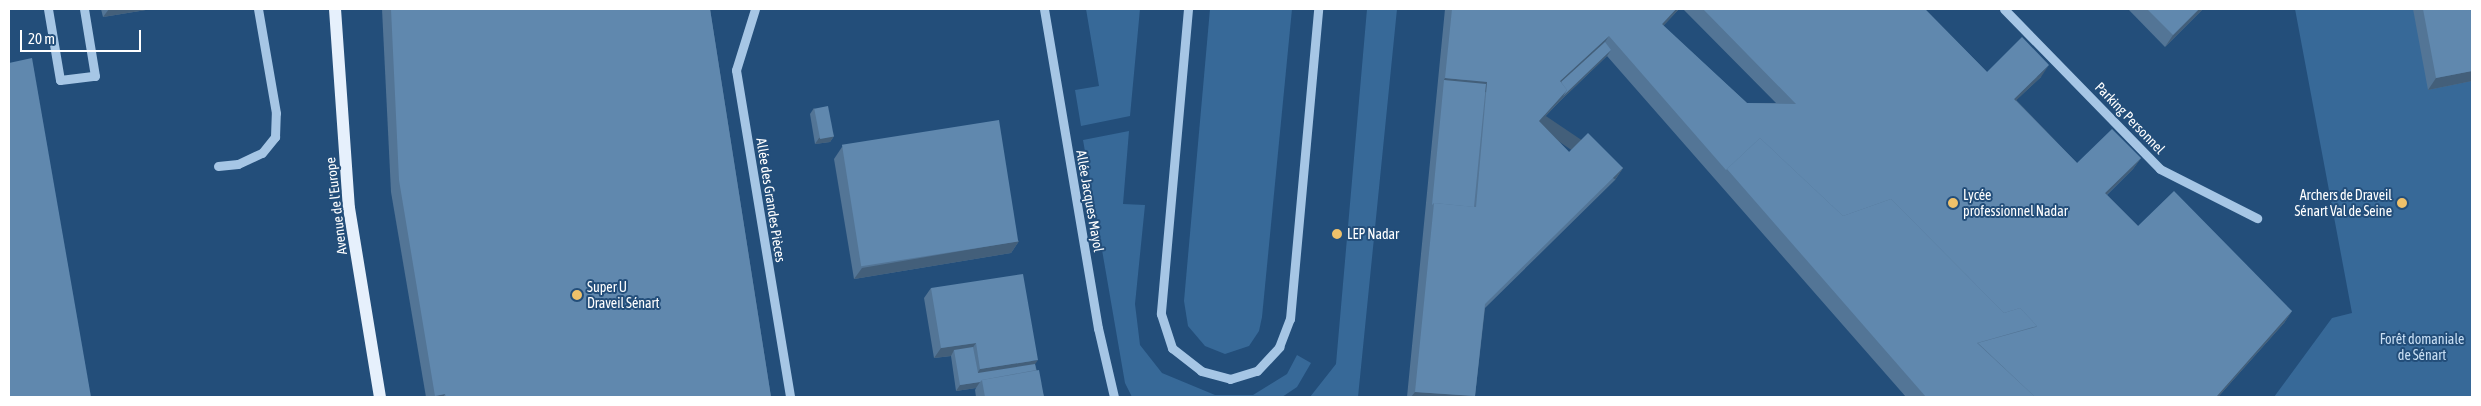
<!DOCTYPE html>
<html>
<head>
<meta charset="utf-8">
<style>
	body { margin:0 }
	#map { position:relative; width:2481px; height:406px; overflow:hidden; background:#234e7a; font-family:"Asap Condensed",sans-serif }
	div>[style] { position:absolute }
	.green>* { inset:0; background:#376998 }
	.minor>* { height:9px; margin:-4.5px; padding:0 4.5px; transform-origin:4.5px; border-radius:4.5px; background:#a6c6e5 }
	.major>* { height:12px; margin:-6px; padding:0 6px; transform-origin:6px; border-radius:6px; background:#e6f0fc }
	.wall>* { inset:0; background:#537596 }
	.shaded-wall>* { inset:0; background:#435f7a; transform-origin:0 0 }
	.building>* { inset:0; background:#6088ae; transform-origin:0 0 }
	.dots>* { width:14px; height:14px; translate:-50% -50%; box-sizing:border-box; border:2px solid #234e7a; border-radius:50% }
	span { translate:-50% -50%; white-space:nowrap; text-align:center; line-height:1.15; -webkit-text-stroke:4px #234e7a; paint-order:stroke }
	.street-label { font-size:14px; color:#fff }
	.poi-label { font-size:14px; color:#fff }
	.left { translate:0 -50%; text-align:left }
	.right { translate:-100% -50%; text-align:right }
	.park-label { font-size:14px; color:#c9dff4 }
	.frame { position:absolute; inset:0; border:10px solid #fff; pointer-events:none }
	.scale { position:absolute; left:20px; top:30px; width:121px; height:22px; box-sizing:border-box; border:2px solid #fff; border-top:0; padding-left:6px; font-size:15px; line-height:18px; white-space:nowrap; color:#fff; -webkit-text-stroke:4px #234e7a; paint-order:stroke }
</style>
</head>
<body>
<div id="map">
	<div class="green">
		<div style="clip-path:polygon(1086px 9px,1140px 9px,1130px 116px,1081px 126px,1075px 90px,1099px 86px)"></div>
		<div style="clip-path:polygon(1210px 9px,1292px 9px,1262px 317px,1259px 331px,1249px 346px,1225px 354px,1205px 346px,1188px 326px,1184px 301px)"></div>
		<div style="clip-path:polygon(1367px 9px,1397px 9px,1358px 397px,1310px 397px,1336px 364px)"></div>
		<div style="clip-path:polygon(2295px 9px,2472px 9px,2472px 397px,2274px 397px,2332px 318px,2352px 313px)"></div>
		<div style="clip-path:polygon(1129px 131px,1123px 204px,1145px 205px,1135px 304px,1140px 345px,1162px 373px,1215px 395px,1253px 395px,1287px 374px,1297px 355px,1311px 363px,1297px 387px,1282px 397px,1132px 397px,1125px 383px,1083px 140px)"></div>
	</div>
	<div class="minor">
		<div style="left:48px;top:9px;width:72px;rotate:80.4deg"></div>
		<div style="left:60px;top:80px;width:35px;rotate:-7deg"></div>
		<div style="left:95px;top:76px;width:68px;rotate:-99.3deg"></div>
		<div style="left:755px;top:9px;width:64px;rotate:107.3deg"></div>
		<div style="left:736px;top:70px;width:331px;rotate:80.6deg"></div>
		<div style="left:1044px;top:9px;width:324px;rotate:80.4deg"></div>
		<div style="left:1098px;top:328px;width:71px;rotate:76.9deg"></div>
		<div style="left:1188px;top:9px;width:306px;rotate:95.1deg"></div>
		<div style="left:1161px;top:314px;width:36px;rotate:72deg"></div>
		<div style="left:1172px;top:348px;width:37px;rotate:38deg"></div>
		<div style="left:1201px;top:371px;width:30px;rotate:15deg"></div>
		<div style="left:1230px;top:379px;width:28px;rotate:-17deg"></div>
		<div style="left:1257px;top:371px;width:33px;rotate:-47deg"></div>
		<div style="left:1279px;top:347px;width:30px;rotate:-69deg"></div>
		<div style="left:1290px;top:319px;width:311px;rotate:-84.8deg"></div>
		<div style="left:2004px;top:9px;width:223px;rotate:45.7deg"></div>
		<div style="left:2160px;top:169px;width:109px;rotate:26.8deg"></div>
		<div style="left:218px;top:166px;width:20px;rotate:-6deg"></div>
		<div style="left:238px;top:164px;width:26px;rotate:-25deg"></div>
		<div style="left:262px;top:153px;width:21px;rotate:-51deg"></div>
		<div style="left:275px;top:137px;width:24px;rotate:-88deg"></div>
		<div style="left:276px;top:113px;width:106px;rotate:-99.8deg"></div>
	</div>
	<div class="major">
		<div style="left:335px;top:9px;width:199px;rotate:86deg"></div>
		<div style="left:349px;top:208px;width:192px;rotate:80.7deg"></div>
	</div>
	<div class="wall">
		<div style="clip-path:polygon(101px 9px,152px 9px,103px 17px)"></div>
		<div style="clip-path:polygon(382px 9px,710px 9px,771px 397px,426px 397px,391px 192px)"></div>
		<div style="clip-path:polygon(1445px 9px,1679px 9px,1663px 26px,1747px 103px,1776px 103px,1683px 9px,1925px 9px,1987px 72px,2041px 77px,2016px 100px,2077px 163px,2141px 158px,2133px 169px,2107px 195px,2138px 226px,2292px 311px,2284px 323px,2218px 397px,1906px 397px,1607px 56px,1559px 102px,1540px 122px,1569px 152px,1623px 168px,1615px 180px,1485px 308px,1475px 396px,1474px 397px,1407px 397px)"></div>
		<div style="clip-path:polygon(2128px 9px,2203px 9px,2165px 47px)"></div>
		<div style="clip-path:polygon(2413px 9px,2472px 9px,2472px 81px,2428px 90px)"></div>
		<div style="clip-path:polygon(814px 108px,834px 136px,830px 142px,815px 144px,810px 114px)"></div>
		<div style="clip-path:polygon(842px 147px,1019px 241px,1011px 253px,854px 279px,834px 159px)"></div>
		<div style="clip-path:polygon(931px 288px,1035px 364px,1044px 397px,976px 397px,975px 390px,976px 388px,956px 391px,951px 356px,934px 358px,924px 298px)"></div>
	</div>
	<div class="shaded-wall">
		<div style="clip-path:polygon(109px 9px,152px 9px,103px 17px)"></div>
		<div style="clip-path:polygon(1676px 9px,1679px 9px,1654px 36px,1662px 24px)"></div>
		<div style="clip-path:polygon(2199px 9px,2203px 9px,2165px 47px,2173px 35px)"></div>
		<div style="clip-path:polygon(1609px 36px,1601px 48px,1556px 88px,1560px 81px)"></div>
		<div style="clip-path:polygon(1611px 50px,1607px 56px,1559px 102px,1530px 132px,1539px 121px,1567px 90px)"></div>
		<div style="clip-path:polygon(2049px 65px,2041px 77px,2006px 110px,2014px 99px)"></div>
		<div style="clip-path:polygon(2472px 71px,2472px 81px,2428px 90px,2436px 78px)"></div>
		<div style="clip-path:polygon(1445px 78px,1487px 82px,1479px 93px,1444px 80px)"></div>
		<div style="clip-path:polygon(834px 136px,830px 142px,815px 144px,819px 138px)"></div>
		<div style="clip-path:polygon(2141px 158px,2133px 169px,2097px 204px,2105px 193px)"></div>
		<div style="left:1623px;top:168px;width:14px;height:194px;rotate:124deg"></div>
		<div style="clip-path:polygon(1019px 241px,1011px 253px,854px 279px,862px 268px)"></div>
		<div style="clip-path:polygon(2292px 311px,2284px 323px,2218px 397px,2216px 397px)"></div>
		<div style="clip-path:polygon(976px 343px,969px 353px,954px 350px,951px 356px,934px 358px,941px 348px)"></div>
		<div style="clip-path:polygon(1038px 360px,1031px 370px,974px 379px,980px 369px)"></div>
		<div style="clip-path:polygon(980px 382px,976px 388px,956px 391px,960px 385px)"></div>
		<div style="clip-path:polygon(1415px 392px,1475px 396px,1474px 397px,1411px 397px)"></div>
		<div style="clip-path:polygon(445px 394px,443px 397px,434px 397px,435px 396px)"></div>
	</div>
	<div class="building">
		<div style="clip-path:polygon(391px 9px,710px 9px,771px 397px,446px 397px,445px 394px,435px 396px,399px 180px)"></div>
		<div style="clip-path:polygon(1452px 9px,1676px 9px,1662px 24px,1747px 103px,1796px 104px,1703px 9px,1925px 9px,1987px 72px,2022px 37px,2049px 65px,2014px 99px,2077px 163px,2112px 129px,2141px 158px,2105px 193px,2138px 226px,2174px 191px,2292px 311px,2216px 397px,2035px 397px,1978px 343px,2036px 327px,2037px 326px,2020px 308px,2004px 313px,1891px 199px,1843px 216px,1760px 138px,1726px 170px,1609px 36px,1560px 81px,1567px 90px,1539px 121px,1569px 152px,1588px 133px,1623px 168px,1485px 304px,1475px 396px,1415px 392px,1434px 203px,1476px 207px,1487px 82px,1445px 78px)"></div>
		<div style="clip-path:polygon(2147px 9px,2199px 9px,2173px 35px)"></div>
		<div style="clip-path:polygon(2423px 9px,2472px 9px,2472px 71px,2436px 78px)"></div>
		<div style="clip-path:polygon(1605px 42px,1611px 50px,1563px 96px,1567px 90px,1561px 82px)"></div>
		<div style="clip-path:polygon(32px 58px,91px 397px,9px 397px,9px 63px)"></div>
		<div style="clip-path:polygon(1444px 80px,1486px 84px,1474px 207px,1434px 203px,1432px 205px)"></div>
		<div style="left:828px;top:106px;width:31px;height:14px;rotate:79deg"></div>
		<div style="left:999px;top:120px;width:123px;height:159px;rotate:81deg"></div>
		<div style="clip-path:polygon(1760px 138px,1843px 216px,1891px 199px,2004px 313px,2020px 308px,2037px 326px,1977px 343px,2035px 397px,1926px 397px,1727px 169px)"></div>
		<div style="clip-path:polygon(1023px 274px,1038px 360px,980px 369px,976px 343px,941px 348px,931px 288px)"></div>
		<div style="clip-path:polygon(973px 347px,978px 373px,1035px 364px,1036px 370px,982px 380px,980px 382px,960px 385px,954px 350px)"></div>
		<div style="clip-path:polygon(1039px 370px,1044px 397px,985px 397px,982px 380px)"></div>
	</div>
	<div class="dots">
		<div style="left:1953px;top:203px;background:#efc16a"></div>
		<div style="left:2402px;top:203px;background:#efc16a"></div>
		<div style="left:1337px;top:234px;background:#efc16a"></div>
		<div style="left:577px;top:295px;background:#efc16a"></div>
	</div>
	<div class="street-label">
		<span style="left:2130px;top:118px;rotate:46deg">Parking Personnel</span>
		<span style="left:771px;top:200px;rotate:81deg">Allée des Grandes Pièces</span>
		<span style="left:1090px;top:201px;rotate:80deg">Allée Jacques Mayol</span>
		<span style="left:336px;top:206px;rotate:-97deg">Avenue de l'Europe</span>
	</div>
	<div class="poi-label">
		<span class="left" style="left:1963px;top:203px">Lycée<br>professionnel Nadar</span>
		<span class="right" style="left:2392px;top:203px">Archers de Draveil<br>Sénart Val de Seine</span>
		<span class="left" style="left:1347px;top:234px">LEP Nadar</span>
		<span class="left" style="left:587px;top:295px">Super U<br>Draveil Sénart</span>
	</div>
	<div class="park-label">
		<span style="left:2422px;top:347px">Forêt domaniale<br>de Sénart</span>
	</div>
	<div class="frame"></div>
	<div class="scale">20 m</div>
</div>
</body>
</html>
